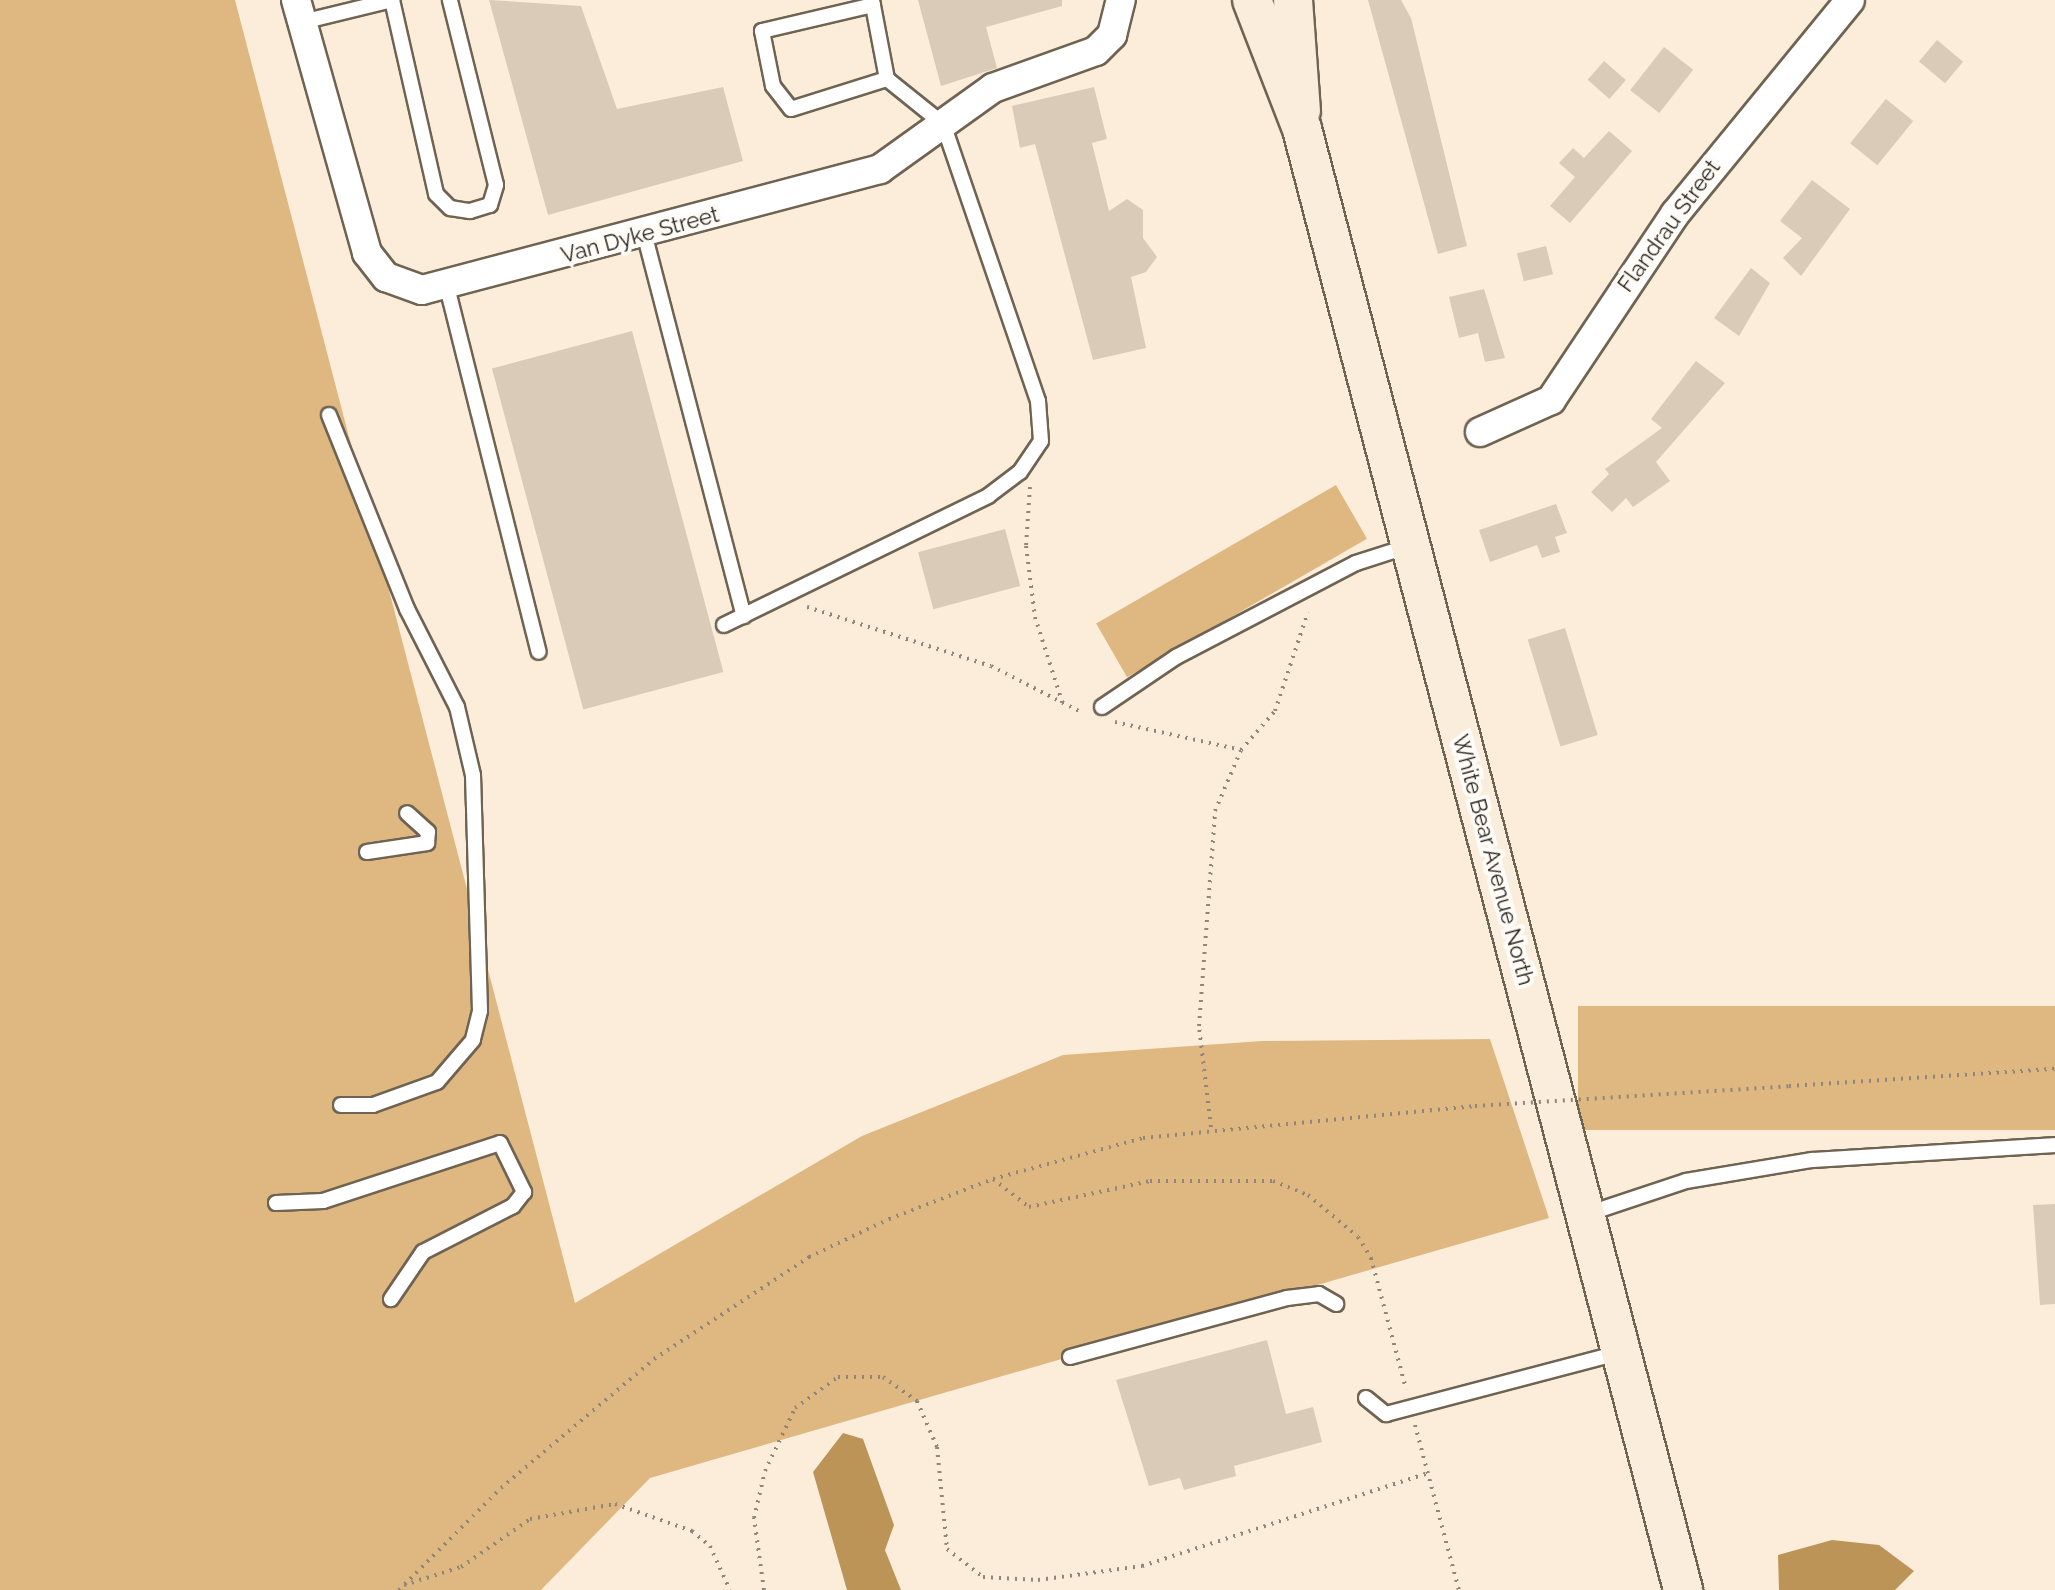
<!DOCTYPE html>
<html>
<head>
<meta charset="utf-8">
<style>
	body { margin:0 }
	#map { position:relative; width:2055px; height:1590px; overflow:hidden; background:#fcedda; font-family:Raleway,sans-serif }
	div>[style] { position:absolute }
	.green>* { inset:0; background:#dfb881; transform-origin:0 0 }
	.water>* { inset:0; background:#bd9457 }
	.building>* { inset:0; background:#d9cbb8; transform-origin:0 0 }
	.path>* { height:4px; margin-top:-2px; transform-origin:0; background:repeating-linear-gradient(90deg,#908679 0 2px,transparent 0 8px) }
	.roads { filter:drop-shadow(2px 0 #6f6352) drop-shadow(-2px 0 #6f6352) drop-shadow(0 2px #6f6352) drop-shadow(0 -2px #6f6352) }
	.lane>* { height:14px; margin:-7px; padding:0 7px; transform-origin:7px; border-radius:7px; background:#fff }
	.street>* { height:28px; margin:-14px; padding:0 14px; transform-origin:14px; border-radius:14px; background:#fff }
	.secondary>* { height:38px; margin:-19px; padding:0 19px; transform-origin:19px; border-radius:19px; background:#faeddc }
	.path-bridge>* { height:4px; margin-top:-2px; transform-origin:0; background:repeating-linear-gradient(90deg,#908679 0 2px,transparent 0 8px) }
	span { translate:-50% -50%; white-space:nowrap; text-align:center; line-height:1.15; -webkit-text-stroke:8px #fffcf8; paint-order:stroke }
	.street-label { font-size:22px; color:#2b261f }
</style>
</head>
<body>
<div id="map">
	<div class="green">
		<div style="clip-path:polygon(0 0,235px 0,575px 1303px,862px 1136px,1063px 1055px,1262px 1041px,1490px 1039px,1549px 1218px,650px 1478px,541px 1590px,0 1590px)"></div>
		<div style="left:1336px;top:485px;width:62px;height:277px;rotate:60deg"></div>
		<div style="left:2055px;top:1006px;width:124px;height:477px;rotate:90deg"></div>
	</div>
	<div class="water">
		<div style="clip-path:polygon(843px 1433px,863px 1439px,894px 1525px,885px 1550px,901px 1590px,847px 1590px,813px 1472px)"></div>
		<div style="clip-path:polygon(1832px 1540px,1879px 1545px,1914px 1571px,1895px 1590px,1779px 1590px,1778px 1555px)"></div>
	</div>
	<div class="building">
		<div style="clip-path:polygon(489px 0,581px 6px,617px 109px,723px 87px,743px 161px,548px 215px)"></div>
		<div style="clip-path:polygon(918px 0,1062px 0,1062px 6px,986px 27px,997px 68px,941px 86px)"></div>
		<div style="clip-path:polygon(1368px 0,1401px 0,1411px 18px,1467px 246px,1438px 254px)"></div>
		<div style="left:1937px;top:40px;width:34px;height:28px;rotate:40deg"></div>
		<div style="left:1664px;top:47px;width:37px;height:55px;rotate:38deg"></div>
		<div style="left:1604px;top:61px;width:29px;height:25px;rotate:41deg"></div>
		<div style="clip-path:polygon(1094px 87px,1107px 139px,1092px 143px,1109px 211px,1127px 199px,1143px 210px,1143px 238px,1157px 257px,1146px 272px,1131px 277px,1146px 348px,1093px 360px,1035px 144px,1020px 148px,1012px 106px)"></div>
		<div style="left:1886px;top:99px;width:35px;height:57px;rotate:39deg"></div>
		<div style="clip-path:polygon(1609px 131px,1632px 151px,1570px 223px,1550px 206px,1575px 177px,1559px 163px,1573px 148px,1584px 158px)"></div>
		<div style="clip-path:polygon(1812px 180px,1850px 209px,1801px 276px,1783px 258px,1802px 238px,1780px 221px)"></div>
		<div style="left:1546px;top:246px;width:29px;height:30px;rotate:76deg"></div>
		<div style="clip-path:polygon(1751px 268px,1770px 283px,1739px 336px,1714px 318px)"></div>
		<div style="clip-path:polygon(1484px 289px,1505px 358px,1485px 362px,1478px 333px,1459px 338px,1449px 297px)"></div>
		<div style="left:632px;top:331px;width:353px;height:145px;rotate:75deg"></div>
		<div style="clip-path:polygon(1696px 361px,1725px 383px,1656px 462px,1670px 481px,1633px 507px,1626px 498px,1612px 512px,1591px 492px,1609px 474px,1605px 469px,1662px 428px,1651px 419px)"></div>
		<div style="clip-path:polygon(1556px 504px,1567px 533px,1555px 537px,1560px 552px,1542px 558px,1537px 545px,1490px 562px,1479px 530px)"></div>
		<div style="left:1005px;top:529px;width:59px;height:90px;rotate:75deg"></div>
		<div style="left:1565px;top:628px;width:112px;height:39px;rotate:73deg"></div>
		<div style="clip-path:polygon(2055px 1204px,2055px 1304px,2040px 1305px,2033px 1205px)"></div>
		<div style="clip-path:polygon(1267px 1340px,1286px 1414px,1313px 1407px,1322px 1442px,1234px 1466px,1236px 1476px,1184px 1490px,1180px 1478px,1149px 1486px,1116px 1380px)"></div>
	</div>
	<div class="path">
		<div style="left:1030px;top:487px;width:59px;rotate:93.9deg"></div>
		<div style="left:1026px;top:546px;width:72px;rotate:82.8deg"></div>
		<div style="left:1035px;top:617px;width:92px;rotate:72.3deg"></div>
		<div style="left:807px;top:607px;width:193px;rotate:17.8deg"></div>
		<div style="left:991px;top:666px;width:103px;rotate:27.1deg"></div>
		<div style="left:1115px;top:722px;width:129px;rotate:12.5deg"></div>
		<div style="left:1789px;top:1086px;width:267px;rotate:-3.7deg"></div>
		<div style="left:1211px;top:1127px;width:102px;rotate:-96.8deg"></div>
		<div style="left:1199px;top:1026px;width:216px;rotate:-85.7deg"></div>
		<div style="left:1215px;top:811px;width:66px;rotate:-66.9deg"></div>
		<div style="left:1241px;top:750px;width:52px;rotate:-48.9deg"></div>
		<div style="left:1275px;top:711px;width:104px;rotate:-71.6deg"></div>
		<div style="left:993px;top:1179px;width:46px;rotate:37.9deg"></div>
		<div style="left:1029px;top:1207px;width:124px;rotate:-12.1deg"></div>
		<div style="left:1150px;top:1181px;width:123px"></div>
		<div style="left:1273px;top:1181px;width:38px;rotate:22deg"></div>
		<div style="left:1308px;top:1195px;width:65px;rotate:40deg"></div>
		<div style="left:1358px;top:1237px;width:25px;rotate:58deg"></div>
		<div style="left:1371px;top:1258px;width:136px;rotate:75deg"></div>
		<div style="left:1415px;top:1425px;width:171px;rotate:75.1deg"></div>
		<div style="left:404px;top:1585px;width:60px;rotate:-17.5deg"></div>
		<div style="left:461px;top:1567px;width:84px;rotate:-34.8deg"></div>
		<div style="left:530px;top:1519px;width:86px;rotate:-10deg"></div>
		<div style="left:615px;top:1504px;width:82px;rotate:19.3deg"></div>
		<div style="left:692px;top:1531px;width:23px;rotate:40deg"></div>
		<div style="left:710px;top:1546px;width:48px;rotate:65.6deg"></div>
		<div style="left:399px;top:1590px;width:144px;rotate:-45deg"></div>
		<div style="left:501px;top:1488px;width:200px;rotate:-40.1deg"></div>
		<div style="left:654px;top:1359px;width:186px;rotate:-33.3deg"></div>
		<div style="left:809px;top:1257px;width:89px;rotate:-25.4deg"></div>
		<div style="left:889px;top:1219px;width:111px;rotate:-21deg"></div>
		<div style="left:993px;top:1179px;width:156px;rotate:-15.3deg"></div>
		<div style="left:1143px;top:1138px;width:334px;rotate:-5.5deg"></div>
		<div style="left:764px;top:1590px;width:73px;rotate:-97.9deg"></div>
		<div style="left:754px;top:1518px;width:48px;rotate:-76.8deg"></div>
		<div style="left:765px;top:1471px;width:70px;rotate:-64.5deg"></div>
		<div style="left:795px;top:1408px;width:53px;rotate:-35.8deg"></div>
		<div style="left:838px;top:1377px;width:45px"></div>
		<div style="left:883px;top:1377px;width:42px;rotate:35.2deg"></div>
		<div style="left:917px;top:1401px;width:50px;rotate:66.5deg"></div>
		<div style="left:937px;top:1447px;width:102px;rotate:84.4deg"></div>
		<div style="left:947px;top:1549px;width:46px;rotate:37.9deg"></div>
		<div style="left:983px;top:1577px;width:55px;rotate:3.1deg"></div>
		<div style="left:1038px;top:1580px;width:105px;rotate:-7.7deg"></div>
		<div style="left:1142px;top:1566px;width:301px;rotate:-18deg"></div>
	</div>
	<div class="roads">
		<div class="lane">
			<div style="left:392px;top:0;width:199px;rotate:77.2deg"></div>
			<div style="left:436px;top:194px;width:20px;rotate:45deg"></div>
			<div style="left:450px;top:208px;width:20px;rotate:9deg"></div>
			<div style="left:470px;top:211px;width:21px;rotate:-17deg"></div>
			<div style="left:490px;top:205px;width:21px;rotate:-73deg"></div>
			<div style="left:496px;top:185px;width:191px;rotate:-104deg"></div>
			<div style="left:873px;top:5px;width:114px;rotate:166.8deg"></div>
			<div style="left:762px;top:31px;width:56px;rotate:78.7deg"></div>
			<div style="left:773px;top:86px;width:29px;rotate:52deg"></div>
			<div style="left:791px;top:109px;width:101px;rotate:-17.4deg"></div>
			<div style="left:302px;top:22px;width:93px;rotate:-13.7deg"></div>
			<div style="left:644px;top:233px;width:396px;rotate:75.4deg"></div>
			<div style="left:447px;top:287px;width:376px;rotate:75.9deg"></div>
			<div style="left:329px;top:415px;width:209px;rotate:68.1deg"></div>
			<div style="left:407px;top:609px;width:110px;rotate:63deg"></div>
			<div style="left:457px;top:707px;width:70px;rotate:76.8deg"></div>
			<div style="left:473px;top:775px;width:236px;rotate:88.3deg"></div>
			<div style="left:480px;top:1011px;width:30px;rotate:104deg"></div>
			<div style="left:473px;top:1040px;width:55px;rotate:130.6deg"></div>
			<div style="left:437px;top:1082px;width:68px;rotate:160.2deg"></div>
			<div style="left:373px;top:1105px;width:32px;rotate:180deg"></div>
			<div style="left:724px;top:625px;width:294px;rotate:-26deg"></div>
			<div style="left:988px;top:496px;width:40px;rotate:-37deg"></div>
			<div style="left:1020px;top:472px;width:37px;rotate:-56deg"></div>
			<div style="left:1041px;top:441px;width:40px;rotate:-94.3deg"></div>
			<div style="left:1038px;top:401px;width:293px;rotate:-108.9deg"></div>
			<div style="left:943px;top:124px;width:72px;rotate:-141.2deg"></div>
			<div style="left:887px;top:79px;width:80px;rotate:-100.8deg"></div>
			<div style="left:1102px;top:707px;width:89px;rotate:-34deg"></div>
			<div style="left:1176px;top:657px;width:203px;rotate:-27.6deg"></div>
			<div style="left:1356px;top:563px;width:56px;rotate:-17.8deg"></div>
			<div style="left:367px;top:852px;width:61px;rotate:-8.5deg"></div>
			<div style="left:427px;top:843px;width:11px;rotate:-85deg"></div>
			<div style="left:428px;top:832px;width:28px;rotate:-138deg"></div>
			<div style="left:276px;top:1203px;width:47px;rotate:-2.4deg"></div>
			<div style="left:323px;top:1201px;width:186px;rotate:-18.1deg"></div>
			<div style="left:500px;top:1143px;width:55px;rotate:63.9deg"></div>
			<div style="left:524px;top:1192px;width:18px;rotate:128deg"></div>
			<div style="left:513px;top:1206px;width:101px;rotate:152.9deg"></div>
			<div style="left:423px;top:1252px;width:57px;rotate:124.2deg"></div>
			<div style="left:1587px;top:1214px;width:104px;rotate:-18.4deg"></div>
			<div style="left:1686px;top:1181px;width:128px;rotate:-9.5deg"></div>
			<div style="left:1812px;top:1160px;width:243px;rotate:-3.5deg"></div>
			<div style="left:1070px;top:1357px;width:225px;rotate:-15.2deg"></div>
			<div style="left:1287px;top:1298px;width:32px;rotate:-7deg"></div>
			<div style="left:1319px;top:1294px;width:20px;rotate:30deg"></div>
			<div style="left:1366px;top:1398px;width:26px;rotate:39deg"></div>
			<div style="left:1386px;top:1414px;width:241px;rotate:-14.7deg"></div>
		</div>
		<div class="street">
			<div style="left:296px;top:0;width:263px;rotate:74.3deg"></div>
			<div style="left:367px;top:253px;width:31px;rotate:52deg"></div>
			<div style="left:386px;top:277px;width:38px;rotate:20deg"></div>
			<div style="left:422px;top:290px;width:474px;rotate:-14.8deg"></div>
			<div style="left:880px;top:169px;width:139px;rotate:-35.6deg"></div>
			<div style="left:993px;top:88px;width:109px;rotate:-19.8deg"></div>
			<div style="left:1096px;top:51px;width:23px;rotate:-45deg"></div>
			<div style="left:1112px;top:35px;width:36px;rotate:-76deg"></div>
			<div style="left:1480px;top:432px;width:78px;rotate:-24.3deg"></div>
			<div style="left:1551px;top:400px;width:224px;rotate:-56.3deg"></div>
			<div style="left:1675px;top:214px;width:276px;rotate:-50.7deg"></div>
		</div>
		<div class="secondary">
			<div style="left:1252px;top:0;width:138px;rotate:68.8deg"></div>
			<div style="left:1302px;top:129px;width:1510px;rotate:75.38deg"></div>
			<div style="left:1293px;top:0;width:111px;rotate:85.9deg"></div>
		</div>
	</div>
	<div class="path-bridge">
		<div style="left:1475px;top:1106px;width:315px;rotate:-3.6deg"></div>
	</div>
	<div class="street-label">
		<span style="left:1669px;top:226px;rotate:-54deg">Flandrau Street</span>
		<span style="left:640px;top:235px;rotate:-15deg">Van Dyke Street</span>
		<span style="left:1493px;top:860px;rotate:75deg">White Bear Avenue North</span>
	</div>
</div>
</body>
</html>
